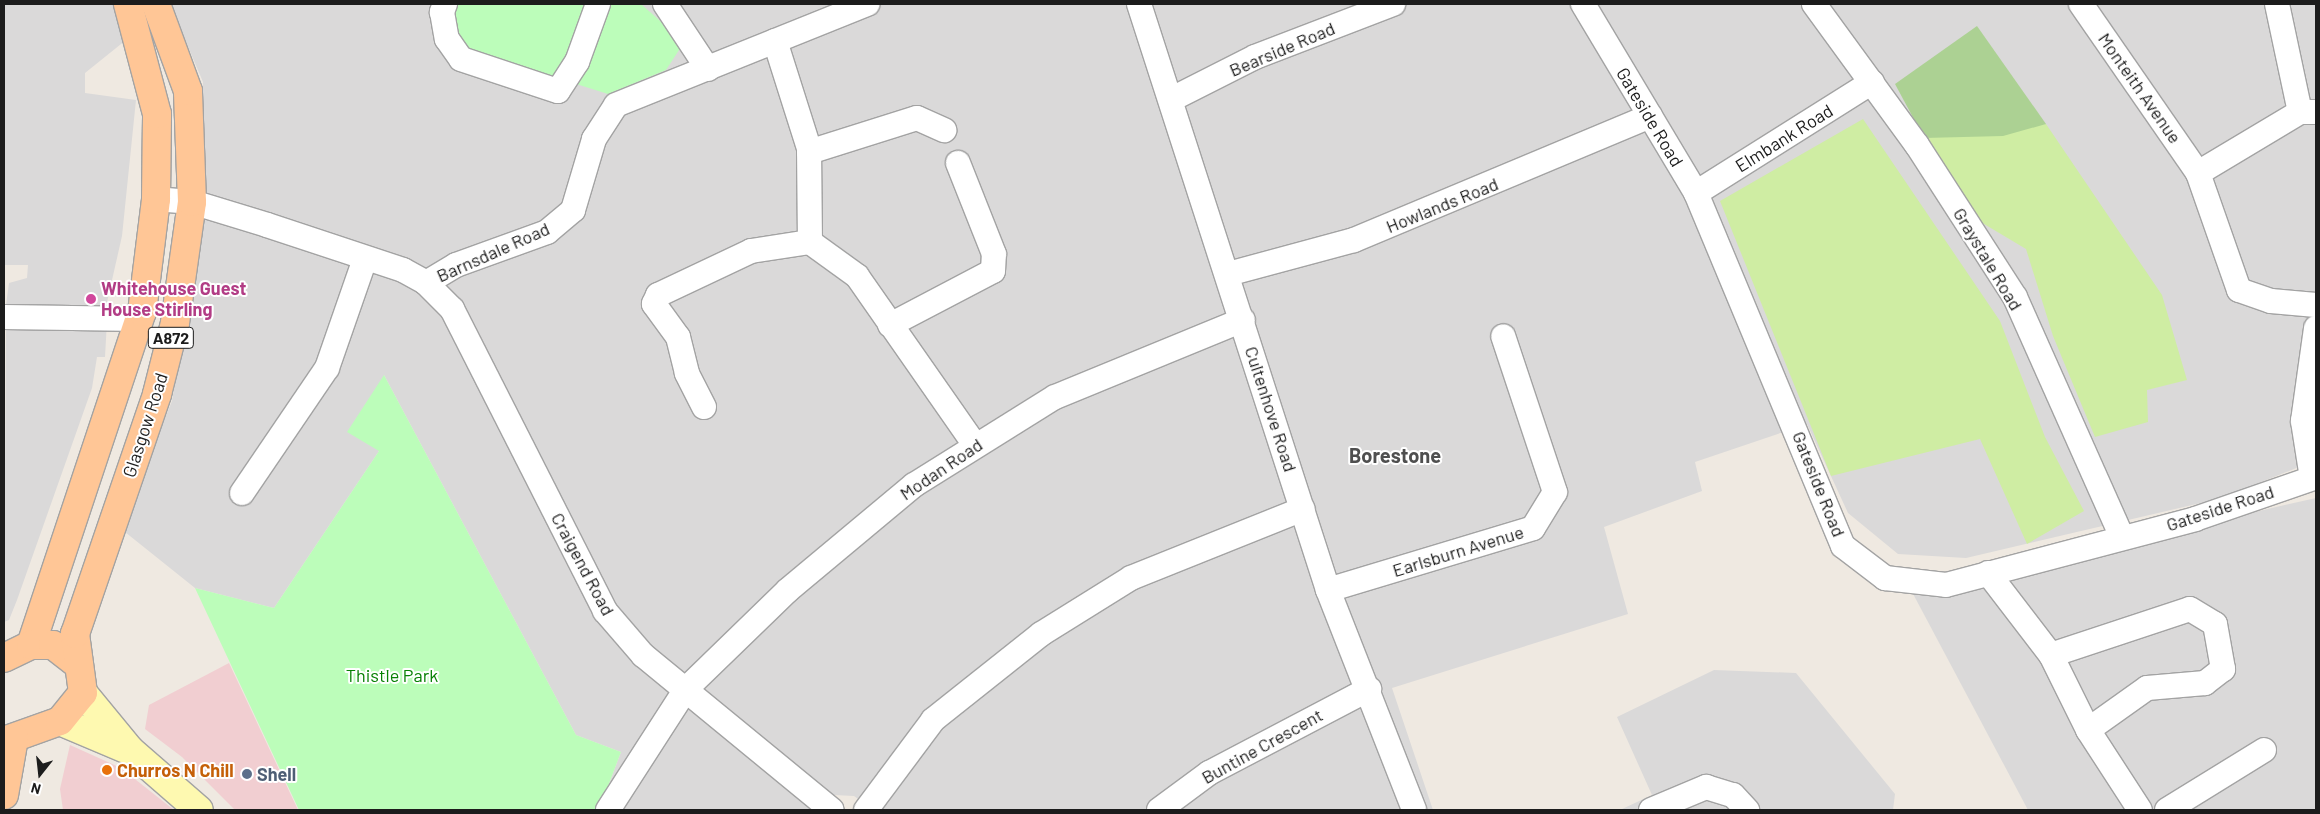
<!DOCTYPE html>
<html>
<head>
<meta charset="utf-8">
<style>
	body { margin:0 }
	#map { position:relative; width:2320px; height:814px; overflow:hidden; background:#efe9e1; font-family:Barlow,sans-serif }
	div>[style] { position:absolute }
	.residential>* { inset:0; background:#dad9d9 }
	.commercial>* { inset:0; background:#f1ced1 }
	.grass>* { inset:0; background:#cfeda3 }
	.forest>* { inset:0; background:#acd193 }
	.park>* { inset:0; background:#bcfdba }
	.roads { filter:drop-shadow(1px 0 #a3a3a3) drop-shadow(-1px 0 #a3a3a3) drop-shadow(0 1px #a3a3a3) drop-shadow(0 -1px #a3a3a3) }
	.street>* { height:24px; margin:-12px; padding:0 12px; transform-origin:12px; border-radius:12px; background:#fff }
	.secondary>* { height:28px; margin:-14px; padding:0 14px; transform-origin:14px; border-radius:14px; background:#fef9b0 }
	.primary>* { height:28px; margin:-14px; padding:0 14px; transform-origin:14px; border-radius:14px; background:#ffc696 }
	.dots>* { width:14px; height:14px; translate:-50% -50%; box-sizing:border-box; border:2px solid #fff; border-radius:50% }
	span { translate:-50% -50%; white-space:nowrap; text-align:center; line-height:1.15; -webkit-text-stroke:4px #fff; paint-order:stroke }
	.shield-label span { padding:1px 4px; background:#fff; border:1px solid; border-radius:4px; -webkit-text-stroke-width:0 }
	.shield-label { font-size:16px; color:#1c1c1c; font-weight:700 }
	.street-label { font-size:18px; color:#1c1c1c }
	.hotel-label { font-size:18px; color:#b23c85; font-weight:700 }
	.left { translate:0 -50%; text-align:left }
	.park-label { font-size:18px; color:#078104 }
	.food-label { font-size:18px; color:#c56008; font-weight:700 }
	.service-label { font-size:18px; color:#4e5e75; font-weight:700 }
	.quarter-label { font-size:20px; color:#4f4f4f; font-weight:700 }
	.frame { position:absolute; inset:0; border:5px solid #1c1c1c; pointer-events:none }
	.north { position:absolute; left:15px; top:749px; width:50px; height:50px; -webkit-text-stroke:4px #fff; paint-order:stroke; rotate:196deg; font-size:14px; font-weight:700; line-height:20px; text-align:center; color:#1c1c1c }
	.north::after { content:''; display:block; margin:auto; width:18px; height:22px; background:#1c1c1c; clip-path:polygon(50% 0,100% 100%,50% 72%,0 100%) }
</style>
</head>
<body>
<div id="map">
	<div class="residential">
		<div style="clip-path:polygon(4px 4px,119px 4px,131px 36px,85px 73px,85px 93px,136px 100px,122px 236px,105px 311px,5px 312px,9px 283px,27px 278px,28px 265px,4px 265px)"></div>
		<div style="clip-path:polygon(170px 4px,2316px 4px,2316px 460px,2222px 498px,1966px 558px,1898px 554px,1848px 513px,1807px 424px,1695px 462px,1702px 491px,1604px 527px,1628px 614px,1392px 688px,1433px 810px,873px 810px,854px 796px,834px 795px,815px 810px,599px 810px,621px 752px,576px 735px,384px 375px,379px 451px,274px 608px,195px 588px,120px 528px,172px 401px,189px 300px,201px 160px,203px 82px)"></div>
		<div style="clip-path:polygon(107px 321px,105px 357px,97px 357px,92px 388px,17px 600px,9px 620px,4px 622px,6px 329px)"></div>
		<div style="clip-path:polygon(2316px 498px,2316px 810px,2028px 810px,1911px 590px)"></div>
		<div style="clip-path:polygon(1714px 670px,1796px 673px,1895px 794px,1893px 810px,1620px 810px,1652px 795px,1617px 717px)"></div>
	</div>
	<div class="commercial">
		<div style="clip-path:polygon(229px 663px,298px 810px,235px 810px,182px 757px,145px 729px,149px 705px)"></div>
		<div style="clip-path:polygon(70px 745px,121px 768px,174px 810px,63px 810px,60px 789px)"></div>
	</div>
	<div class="grass">
		<div style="clip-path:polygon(1863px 119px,2000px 321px,2045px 437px,2084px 511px,2027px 544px,1980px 439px,1831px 476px,1720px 201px)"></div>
		<div style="clip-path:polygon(2046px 124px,2162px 295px,2187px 380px,2147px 390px,2148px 422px,2095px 437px,2053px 336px,2026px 249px,1974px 218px,1924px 138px)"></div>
	</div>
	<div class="forest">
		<div style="clip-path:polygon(1977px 26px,2046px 124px,2003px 136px,1924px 138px,1895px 84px)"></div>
	</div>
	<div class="park">
		<div style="clip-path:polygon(456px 4px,641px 4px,676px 35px,681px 47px,666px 70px,608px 94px,462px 48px,452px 21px)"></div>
		<div style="clip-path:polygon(384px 375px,576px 735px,621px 752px,599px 810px,299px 810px,195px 588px,274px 608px,379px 451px,347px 432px)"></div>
	</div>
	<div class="roads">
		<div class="street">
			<div style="left:445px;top:4px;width:9px;rotate:111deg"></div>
			<div style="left:442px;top:12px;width:27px;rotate:80deg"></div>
			<div style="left:447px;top:39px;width:24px;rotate:55deg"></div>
			<div style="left:461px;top:59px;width:102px;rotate:18.3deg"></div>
			<div style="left:558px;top:91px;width:35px;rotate:-57deg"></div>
			<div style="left:577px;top:62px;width:62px;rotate:-70.1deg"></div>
			<div style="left:665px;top:4px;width:78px;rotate:56.5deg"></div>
			<div style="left:1139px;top:4px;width:616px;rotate:72.12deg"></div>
			<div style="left:1328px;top:590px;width:236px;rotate:68.6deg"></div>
			<div style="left:1583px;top:4px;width:220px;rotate:59.1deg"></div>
			<div style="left:1696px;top:193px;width:382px;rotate:67.4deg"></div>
			<div style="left:1843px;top:546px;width:53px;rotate:37.3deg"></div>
			<div style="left:1885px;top:578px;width:61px;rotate:6.5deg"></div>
			<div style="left:1946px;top:585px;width:258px;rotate:-14.8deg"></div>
			<div style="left:2195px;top:519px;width:128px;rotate:-19.1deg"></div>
			<div style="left:1814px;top:4px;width:175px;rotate:53.9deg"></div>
			<div style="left:1917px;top:145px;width:181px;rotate:57.2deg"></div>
			<div style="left:2015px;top:297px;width:263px;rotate:66deg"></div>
			<div style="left:2081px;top:4px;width:206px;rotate:55.3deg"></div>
			<div style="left:2277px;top:4px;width:110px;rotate:78deg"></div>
			<div style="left:775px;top:41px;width:112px;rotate:72.4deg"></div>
			<div style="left:809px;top:148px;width:94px;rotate:89.4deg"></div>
			<div style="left:810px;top:242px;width:58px;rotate:35.9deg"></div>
			<div style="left:857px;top:276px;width:206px;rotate:55.1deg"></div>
			<div style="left:1172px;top:99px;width:93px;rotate:-26.8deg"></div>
			<div style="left:1255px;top:57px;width:148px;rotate:-21deg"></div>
			<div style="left:2316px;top:112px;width:16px;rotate:180deg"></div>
			<div style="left:2300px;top:112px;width:119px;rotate:149.1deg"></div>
			<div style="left:2198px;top:173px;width:124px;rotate:70.7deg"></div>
			<div style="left:2239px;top:290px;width:34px;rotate:19deg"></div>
			<div style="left:2271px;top:301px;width:45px;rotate:5.1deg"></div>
			<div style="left:809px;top:152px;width:113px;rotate:-17.5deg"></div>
			<div style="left:917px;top:118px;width:30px;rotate:24deg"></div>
			<div style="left:1696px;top:193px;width:208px;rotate:-32.2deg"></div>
			<div style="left:156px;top:199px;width:36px;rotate:5deg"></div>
			<div style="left:192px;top:202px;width:78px;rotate:17deg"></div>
			<div style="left:267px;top:225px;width:143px;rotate:18.3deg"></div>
			<div style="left:403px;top:270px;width:26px;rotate:29deg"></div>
			<div style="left:426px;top:283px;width:37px;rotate:45deg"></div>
			<div style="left:452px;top:309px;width:339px;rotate:63.1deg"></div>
			<div style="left:605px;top:611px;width:58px;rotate:49.2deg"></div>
			<div style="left:643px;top:655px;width:244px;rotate:39.4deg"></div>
			<div style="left:1228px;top:274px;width:131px;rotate:-15.1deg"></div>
			<div style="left:1354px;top:240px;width:321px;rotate:-22.7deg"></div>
			<div style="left:426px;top:283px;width:35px;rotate:-31deg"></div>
			<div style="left:456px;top:265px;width:97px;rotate:-19.9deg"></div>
			<div style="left:547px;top:232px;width:34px;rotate:-40deg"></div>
			<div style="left:573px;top:210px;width:74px;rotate:-73.5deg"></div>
			<div style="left:594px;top:139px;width:40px;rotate:-57.1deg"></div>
			<div style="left:616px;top:105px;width:271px;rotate:-21.9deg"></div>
			<div style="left:4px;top:317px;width:136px;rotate:0.8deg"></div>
			<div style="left:890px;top:325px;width:116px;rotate:-27.7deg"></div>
			<div style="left:993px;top:271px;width:17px;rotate:-87deg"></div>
			<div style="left:994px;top:254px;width:98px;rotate:-111.6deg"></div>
			<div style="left:704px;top:407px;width:38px;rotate:-117deg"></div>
			<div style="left:687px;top:373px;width:37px;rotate:-104deg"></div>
			<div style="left:678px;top:337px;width:41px;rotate:-126deg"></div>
			<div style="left:654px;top:304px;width:10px;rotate:-66deg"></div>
			<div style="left:658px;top:295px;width:103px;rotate:-25.3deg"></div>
			<div style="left:751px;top:251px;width:60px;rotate:-8.7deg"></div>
			<div style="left:2312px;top:478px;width:58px;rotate:-99deg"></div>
			<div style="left:2303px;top:421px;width:94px;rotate:-82deg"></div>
			<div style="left:242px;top:493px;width:151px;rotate:-55.8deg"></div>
			<div style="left:327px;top:368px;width:115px;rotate:-70.8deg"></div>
			<div style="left:1988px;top:573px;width:103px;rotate:52.5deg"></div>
			<div style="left:2051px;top:655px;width:84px;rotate:63.7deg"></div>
			<div style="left:2088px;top:730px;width:95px;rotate:57deg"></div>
			<div style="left:1328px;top:590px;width:214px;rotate:-16.8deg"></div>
			<div style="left:1533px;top:528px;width:42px;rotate:-58.6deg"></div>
			<div style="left:1555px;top:492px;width:164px;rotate:-108.4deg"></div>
			<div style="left:2051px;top:655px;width:146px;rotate:-18.3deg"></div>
			<div style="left:2190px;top:609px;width:29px;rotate:31deg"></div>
			<div style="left:2215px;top:624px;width:46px;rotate:79.9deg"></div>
			<div style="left:2223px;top:669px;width:23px;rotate:142deg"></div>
			<div style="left:2205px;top:683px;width:58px;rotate:175.1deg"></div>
			<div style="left:2147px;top:688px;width:72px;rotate:144.6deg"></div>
			<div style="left:608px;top:810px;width:144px;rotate:-57.2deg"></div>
			<div style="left:686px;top:689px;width:142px;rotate:-44.1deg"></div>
			<div style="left:788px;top:590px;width:164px;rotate:-39.8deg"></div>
			<div style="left:914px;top:485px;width:166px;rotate:-32deg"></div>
			<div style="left:1055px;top:397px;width:203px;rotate:-22.3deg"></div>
			<div style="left:866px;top:810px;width:112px;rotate:-53.3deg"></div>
			<div style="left:933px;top:720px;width:138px;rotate:-38.5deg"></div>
			<div style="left:1041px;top:634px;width:106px;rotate:-31.9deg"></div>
			<div style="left:1131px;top:578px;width:185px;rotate:-21.9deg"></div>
			<div style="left:1159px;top:810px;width:62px;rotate:-36.5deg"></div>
			<div style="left:1209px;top:773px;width:181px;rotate:-27.7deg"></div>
			<div style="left:1651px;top:810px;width:60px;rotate:-22.7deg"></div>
			<div style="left:1706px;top:787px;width:28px;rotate:17deg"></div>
			<div style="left:1733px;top:795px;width:21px;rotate:47deg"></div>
			<div style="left:2167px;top:810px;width:114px;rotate:-31.7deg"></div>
		</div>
		<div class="secondary">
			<div style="left:83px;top:693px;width:74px;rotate:50.5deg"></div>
			<div style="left:130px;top:750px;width:91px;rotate:41deg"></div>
			<div style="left:60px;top:721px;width:72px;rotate:23deg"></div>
		</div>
		<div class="primary">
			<div style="left:31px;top:645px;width:351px;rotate:-71.6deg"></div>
			<div style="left:142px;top:312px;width:114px;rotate:-82.9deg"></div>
			<div style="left:156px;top:199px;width:85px;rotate:-89.3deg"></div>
			<div style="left:157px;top:114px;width:114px;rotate:-104.8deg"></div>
			<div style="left:4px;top:658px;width:30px;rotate:-26deg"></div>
			<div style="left:31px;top:645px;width:22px"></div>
			<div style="left:53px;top:645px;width:33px;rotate:38deg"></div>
			<div style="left:4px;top:741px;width:59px;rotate:-19.7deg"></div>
			<div style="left:60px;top:721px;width:36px;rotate:-51deg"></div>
			<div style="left:83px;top:693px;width:60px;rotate:-97.7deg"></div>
			<div style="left:75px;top:634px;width:254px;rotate:-71.1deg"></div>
			<div style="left:157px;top:394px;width:73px;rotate:-75.8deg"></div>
			<div style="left:175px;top:323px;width:122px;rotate:-82deg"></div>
			<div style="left:192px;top:202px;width:111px;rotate:-92.1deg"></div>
			<div style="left:188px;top:91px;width:93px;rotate:-110.2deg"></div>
			<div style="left:4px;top:795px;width:58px;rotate:-80deg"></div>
		</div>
	</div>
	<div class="dots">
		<div style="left:91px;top:299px;background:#d1479c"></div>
		<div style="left:107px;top:770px;background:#e8710a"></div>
		<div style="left:247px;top:774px;background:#5c6f8a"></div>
	</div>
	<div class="shield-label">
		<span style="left:171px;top:338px">A872</span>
	</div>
	<div class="street-label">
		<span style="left:1282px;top:49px;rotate:-23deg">Bearside Road</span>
		<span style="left:2140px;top:88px;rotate:55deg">Monteith Avenue</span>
		<span style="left:1650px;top:117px;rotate:59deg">Gateside Road</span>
		<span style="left:1784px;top:138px;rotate:-32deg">Elmbank Road</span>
		<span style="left:1442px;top:205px;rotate:-22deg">Howlands Road</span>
		<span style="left:493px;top:252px;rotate:-24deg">Barnsdale Road</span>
		<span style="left:1988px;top:259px;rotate:59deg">Graystale Road</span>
		<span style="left:1271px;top:409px;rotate:72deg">Cultenhove Road</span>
		<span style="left:145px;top:425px;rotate:-72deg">Glasgow Road</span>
		<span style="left:941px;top:469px;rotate:-34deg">Modan Road</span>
		<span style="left:1819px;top:484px;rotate:68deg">Gateside Road</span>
		<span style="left:2220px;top:508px;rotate:-18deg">Gateside Road</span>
		<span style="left:1458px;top:551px;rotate:-17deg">Earlsburn Avenue</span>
		<span style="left:583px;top:564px;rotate:62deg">Craigend Road</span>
		<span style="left:1262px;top:746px;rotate:-29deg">Buntine Crescent</span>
	</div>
	<div class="hotel-label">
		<span class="left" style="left:101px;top:299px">Whitehouse Guest<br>House Stirling</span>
	</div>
	<div class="park-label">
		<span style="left:392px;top:675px">Thistle Park</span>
	</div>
	<div class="food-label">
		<span class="left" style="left:117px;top:770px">Churros N Chill</span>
	</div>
	<div class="service-label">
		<span class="left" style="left:257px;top:774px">Shell</span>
	</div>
	<div class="quarter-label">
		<span style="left:1395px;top:455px">Borestone</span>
	</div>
	<div class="frame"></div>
	<div class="north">N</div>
</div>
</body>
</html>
